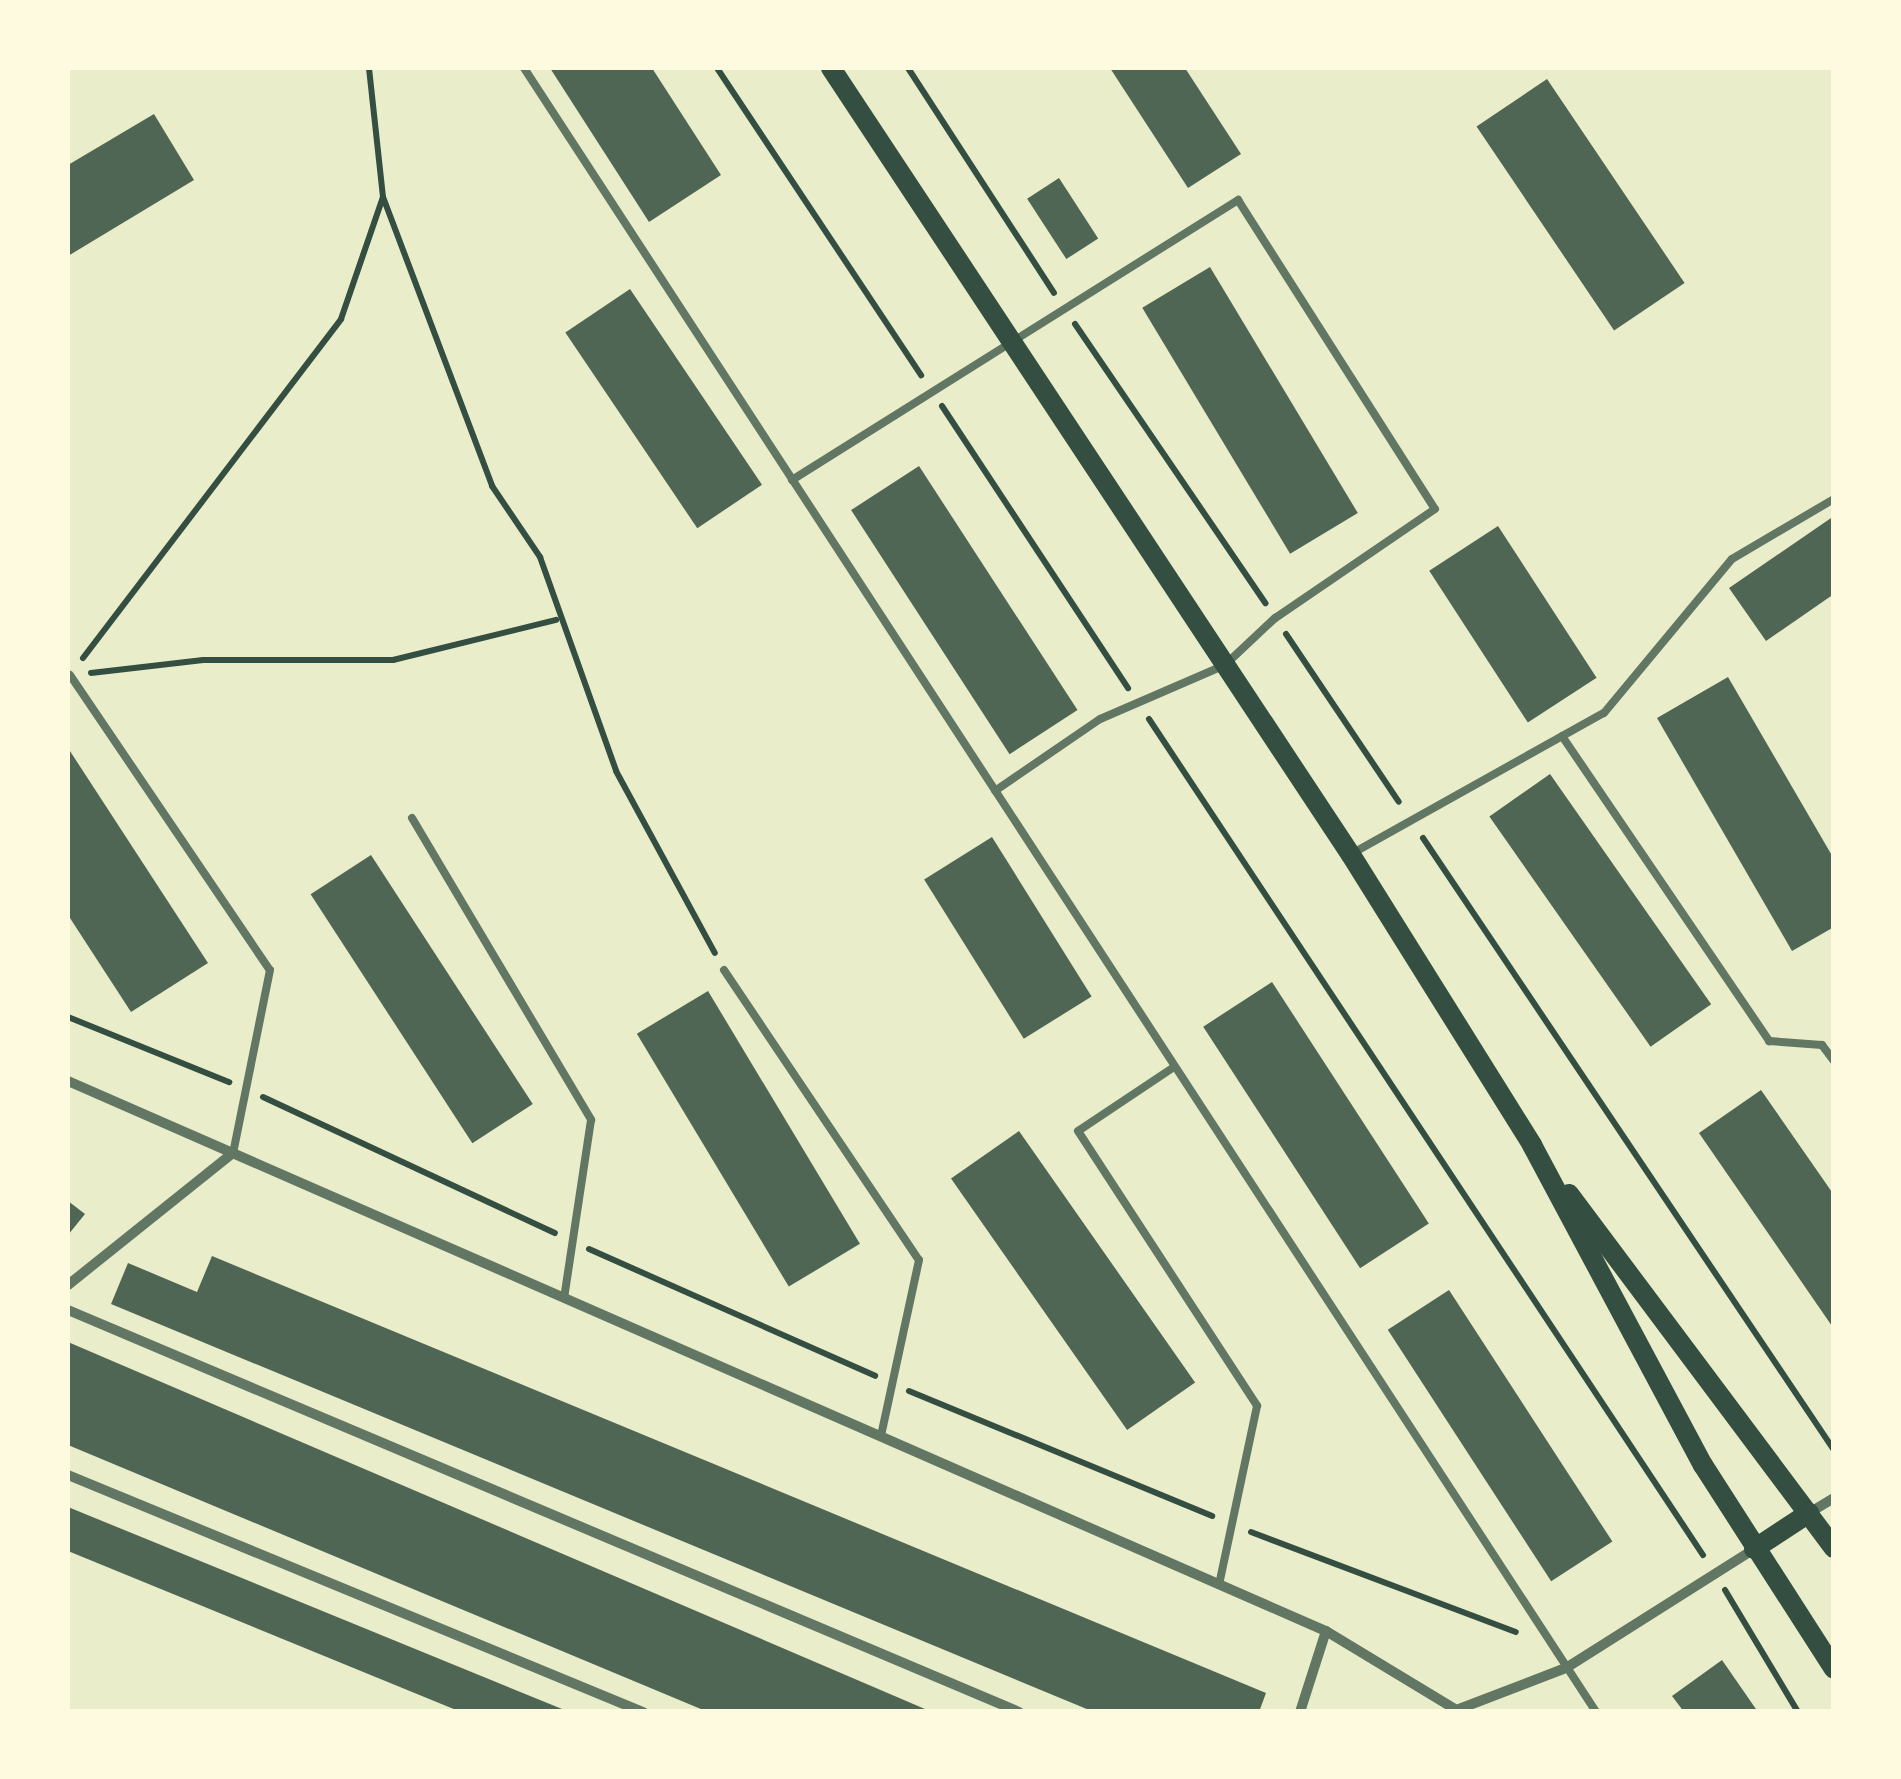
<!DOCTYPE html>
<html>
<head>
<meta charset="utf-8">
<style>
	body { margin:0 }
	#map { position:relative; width:1901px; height:1779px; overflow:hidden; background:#e9edc9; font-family:Montserrat,sans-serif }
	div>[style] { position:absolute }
	.building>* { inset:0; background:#4f6655; transform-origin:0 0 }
	.path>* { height:6px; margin:-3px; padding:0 3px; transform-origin:3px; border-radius:3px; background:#344e41 }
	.service>* { height:8px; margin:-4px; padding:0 4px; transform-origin:4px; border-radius:4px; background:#617663 }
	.minor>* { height:10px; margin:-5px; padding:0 5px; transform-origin:5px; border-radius:5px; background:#617663 }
	.secondary>* { height:20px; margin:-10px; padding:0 10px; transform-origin:10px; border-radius:10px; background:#344e41 }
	span { translate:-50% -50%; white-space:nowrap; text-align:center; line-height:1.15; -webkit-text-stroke:8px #fefae0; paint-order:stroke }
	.frame { position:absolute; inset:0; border:70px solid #fefae0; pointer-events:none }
</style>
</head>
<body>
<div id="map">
	<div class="building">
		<div style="clip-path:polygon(550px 68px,652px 68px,721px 175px,649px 222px)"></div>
		<div style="clip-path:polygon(1110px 68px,1185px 68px,1241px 154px,1188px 188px)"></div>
		<div style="left:1547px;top:79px;width:246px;height:85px;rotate:56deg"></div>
		<div style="clip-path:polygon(154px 114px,194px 180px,68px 256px,68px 165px)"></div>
		<div style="left:1059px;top:178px;width:72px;height:38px;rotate:57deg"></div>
		<div style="left:1210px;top:267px;width:287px;height:79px;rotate:59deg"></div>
		<div style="left:630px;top:289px;width:236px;height:78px;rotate:56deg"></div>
		<div style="left:919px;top:466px;width:291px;height:81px;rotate:57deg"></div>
		<div style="clip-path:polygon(1834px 516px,1834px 594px,1766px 641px,1729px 588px)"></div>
		<div style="left:1498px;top:526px;width:181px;height:82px;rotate:57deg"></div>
		<div style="clip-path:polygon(1728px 677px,1834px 859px,1834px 927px,1792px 951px,1657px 718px)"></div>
		<div style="clip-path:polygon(68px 748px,208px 963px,131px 1012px,68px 915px)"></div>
		<div style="left:1550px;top:774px;width:281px;height:74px;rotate:55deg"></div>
		<div style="left:992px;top:837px;width:188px;height:80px;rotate:58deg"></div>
		<div style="left:371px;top:855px;width:297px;height:72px;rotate:57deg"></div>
		<div style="left:1272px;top:982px;width:288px;height:82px;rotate:57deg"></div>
		<div style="left:708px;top:991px;width:295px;height:83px;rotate:59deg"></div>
		<div style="clip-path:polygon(1761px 1090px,1834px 1195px,1834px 1329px,1699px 1133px)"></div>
		<div style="left:1019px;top:1131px;width:307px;height:83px;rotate:55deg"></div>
		<div style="clip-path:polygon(68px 1201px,85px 1214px,68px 1235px)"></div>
		<div style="clip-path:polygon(212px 1256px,1266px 1693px,1259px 1712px,1094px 1712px,111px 1304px,128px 1263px,197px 1292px)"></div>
		<div style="left:1449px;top:1290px;width:300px;height:73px;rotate:57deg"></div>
		<div style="clip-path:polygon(68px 1342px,932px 1712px,708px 1712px,68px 1445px)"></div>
		<div style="clip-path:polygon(68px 1507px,567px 1711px,567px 1712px,461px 1712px,68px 1551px)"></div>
		<div style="clip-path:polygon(1722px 1660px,1758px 1712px,1684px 1712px,1672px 1696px)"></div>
	</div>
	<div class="path">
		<div style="left:717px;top:68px;width:369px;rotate:56.4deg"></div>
		<div style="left:908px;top:68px;width:268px;rotate:57deg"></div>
		<div style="left:383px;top:197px;width:309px;rotate:69.3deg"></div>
		<div style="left:492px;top:486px;width:86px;rotate:55.9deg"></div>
		<div style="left:540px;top:557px;width:227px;rotate:70.4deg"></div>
		<div style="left:616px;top:771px;width:207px;rotate:61.5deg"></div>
		<div style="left:1075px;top:324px;width:338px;rotate:55.7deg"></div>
		<div style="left:942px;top:406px;width:338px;rotate:56.6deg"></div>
		<div style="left:1286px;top:634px;width:202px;rotate:56.1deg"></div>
		<div style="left:83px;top:658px;width:426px;rotate:-52.7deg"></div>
		<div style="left:341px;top:319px;width:129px;rotate:-71deg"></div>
		<div style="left:383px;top:197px;width:130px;rotate:-96.2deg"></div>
		<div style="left:91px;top:673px;width:113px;rotate:-6.6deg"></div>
		<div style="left:203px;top:660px;width:190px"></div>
		<div style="left:393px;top:660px;width:168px;rotate:-13.8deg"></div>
		<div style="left:1149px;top:719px;width:1003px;rotate:56.47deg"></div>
		<div style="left:1423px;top:838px;width:737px;rotate:56.12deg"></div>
		<div style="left:68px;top:1017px;width:174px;rotate:22deg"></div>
		<div style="left:263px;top:1097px;width:322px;rotate:25deg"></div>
		<div style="left:589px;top:1249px;width:313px;rotate:23.9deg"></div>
		<div style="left:909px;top:1391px;width:328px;rotate:22.4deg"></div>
		<div style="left:1251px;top:1532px;width:283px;rotate:20.7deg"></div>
		<div style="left:1725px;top:1590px;width:142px;rotate:59.1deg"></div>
	</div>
	<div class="service">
		<div style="left:524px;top:68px;width:1963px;rotate:56.89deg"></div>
		<div style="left:792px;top:480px;width:527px;rotate:-32.12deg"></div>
		<div style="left:1238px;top:200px;width:366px;rotate:57.5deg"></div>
		<div style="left:1435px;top:509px;width:194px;rotate:145.7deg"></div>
		<div style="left:1275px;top:618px;width:69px;rotate:136.8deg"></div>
		<div style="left:1225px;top:665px;width:136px;rotate:156.6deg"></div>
		<div style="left:1100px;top:719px;width:127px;rotate:145.6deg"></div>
		<div style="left:70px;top:675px;width:356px;rotate:55.9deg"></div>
		<div style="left:270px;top:970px;width:187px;rotate:101.4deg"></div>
		<div style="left:1562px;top:736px;width:369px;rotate:55.8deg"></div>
		<div style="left:1769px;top:1041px;width:53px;rotate:4.3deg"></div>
		<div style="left:1822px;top:1045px;width:20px;rotate:53deg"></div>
		<div style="left:412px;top:818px;width:351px;rotate:59.3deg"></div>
		<div style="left:591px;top:1120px;width:180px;rotate:98.6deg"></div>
		<div style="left:1353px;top:853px;width:287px;rotate:-29.2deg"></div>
		<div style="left:1604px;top:713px;width:200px;rotate:-50.3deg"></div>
		<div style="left:1732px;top:559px;width:118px;rotate:-30.5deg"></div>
		<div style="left:724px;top:970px;width:349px;rotate:56.1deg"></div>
		<div style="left:919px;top:1260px;width:180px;rotate:102.2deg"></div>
		<div style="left:1174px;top:1067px;width:115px;rotate:146.3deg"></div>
		<div style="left:1078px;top:1131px;width:328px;rotate:56.9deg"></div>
		<div style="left:1257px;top:1406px;width:183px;rotate:102deg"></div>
	</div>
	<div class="minor">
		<div style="left:68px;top:1081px;width:1373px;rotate:23.62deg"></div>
		<div style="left:1326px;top:1631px;width:157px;rotate:31.2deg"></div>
		<div style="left:68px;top:1285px;width:211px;rotate:-38.7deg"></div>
		<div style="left:68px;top:1310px;width:1032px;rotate:22.91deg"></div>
		<div style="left:68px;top:1475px;width:622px;rotate:22.4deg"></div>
		<div style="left:1809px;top:1513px;width:29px;rotate:-31deg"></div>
		<div style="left:1459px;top:1709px;width:115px;rotate:-21deg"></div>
		<div style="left:1566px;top:1668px;width:222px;rotate:-32.3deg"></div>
		<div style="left:1300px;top:1712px;width:85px;rotate:-72.2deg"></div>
	</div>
	<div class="secondary">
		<div style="left:831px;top:68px;width:943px;rotate:56.55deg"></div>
		<div style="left:1351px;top:855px;width:342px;rotate:58deg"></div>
		<div style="left:1532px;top:1145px;width:363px;rotate:61.9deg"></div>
		<div style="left:1703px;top:1465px;width:242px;rotate:57.3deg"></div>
		<div style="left:1569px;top:1194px;width:442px;rotate:53.2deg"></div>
		<div style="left:1754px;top:1549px;width:66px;rotate:-33.2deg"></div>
	</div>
	<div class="frame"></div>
</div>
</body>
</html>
